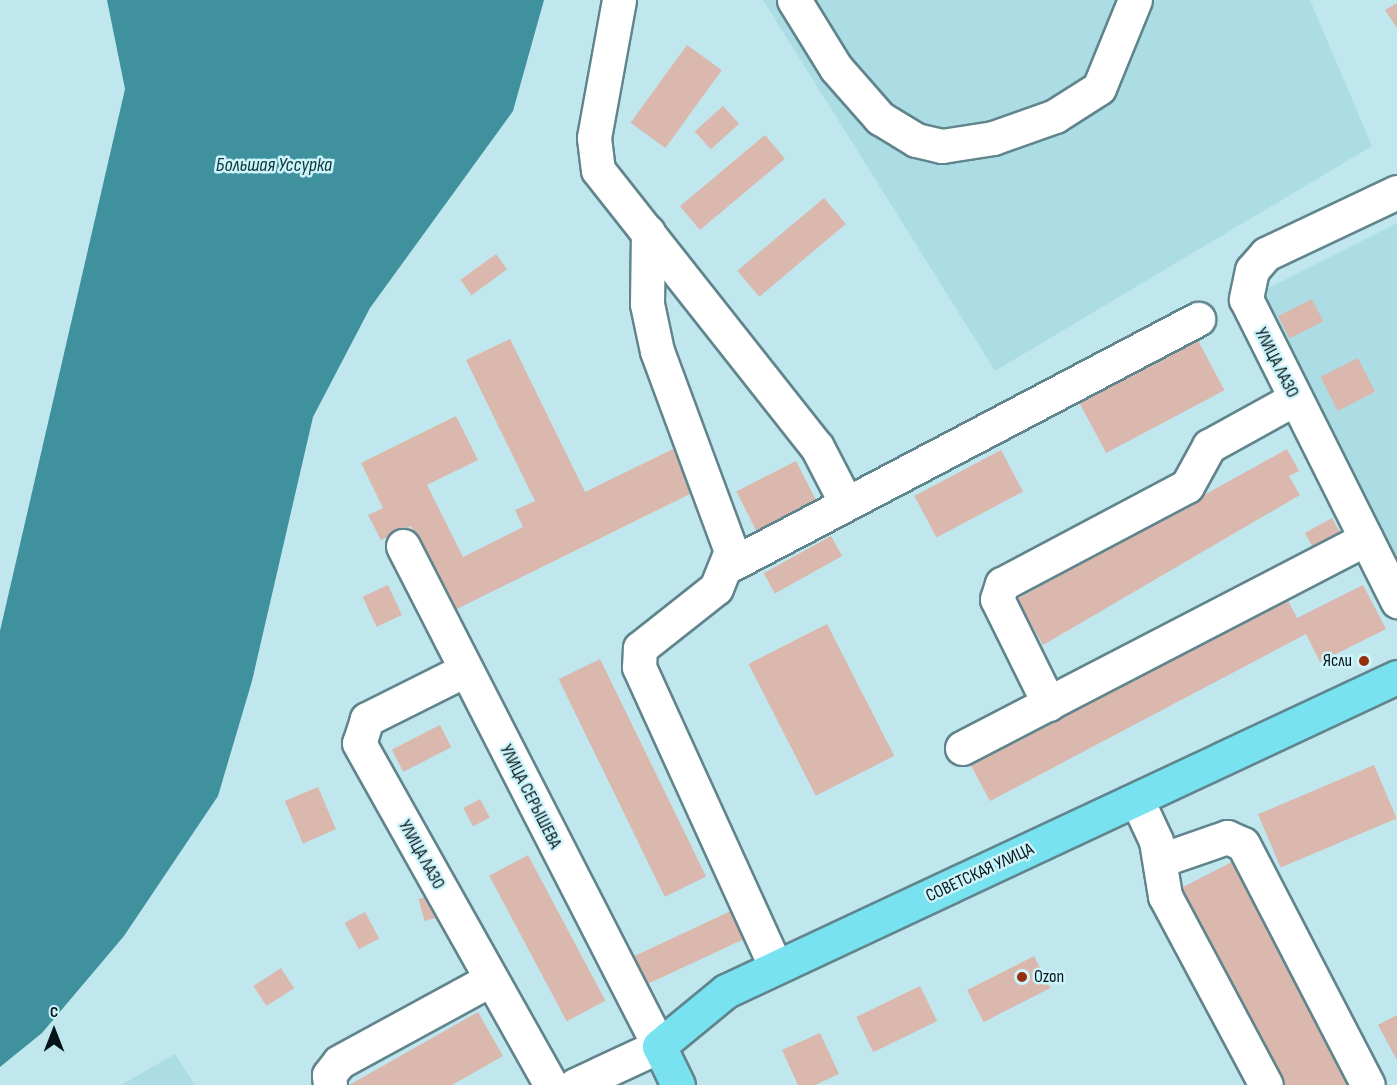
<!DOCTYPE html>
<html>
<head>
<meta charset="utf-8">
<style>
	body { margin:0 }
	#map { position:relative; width:1397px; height:1085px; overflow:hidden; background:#c0e7ee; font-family:"Sofia Sans Condensed",sans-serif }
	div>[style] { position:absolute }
	.built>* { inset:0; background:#acdde5 }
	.water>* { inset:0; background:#40919e }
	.building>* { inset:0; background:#dab8ae; transform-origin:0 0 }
	.roads { filter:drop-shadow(2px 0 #61858c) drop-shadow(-2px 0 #61858c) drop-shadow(0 2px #61858c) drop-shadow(0 -2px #61858c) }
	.minor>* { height:33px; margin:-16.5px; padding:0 16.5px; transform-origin:16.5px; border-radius:16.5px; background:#fff }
	.major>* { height:33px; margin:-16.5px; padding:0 16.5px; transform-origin:16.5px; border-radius:16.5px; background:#79e2f1 }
	.dots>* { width:16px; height:16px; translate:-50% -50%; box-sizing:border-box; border:3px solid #cdf4fb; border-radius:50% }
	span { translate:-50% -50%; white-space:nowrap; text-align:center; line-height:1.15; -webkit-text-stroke:5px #cdf4fb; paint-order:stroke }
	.street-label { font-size:18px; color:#061417 }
	.poi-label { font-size:18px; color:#061417 }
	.right { translate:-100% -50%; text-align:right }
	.left { translate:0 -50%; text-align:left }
	.water-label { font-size:20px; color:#0e353b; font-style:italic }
	.north { position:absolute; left:24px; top:1001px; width:60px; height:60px; -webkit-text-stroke:4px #cdf4fb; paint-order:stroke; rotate:0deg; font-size:16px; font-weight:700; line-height:24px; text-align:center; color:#061417 }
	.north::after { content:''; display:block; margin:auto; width:21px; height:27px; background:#061417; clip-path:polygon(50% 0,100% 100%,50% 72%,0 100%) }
</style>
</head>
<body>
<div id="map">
	<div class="built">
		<div style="clip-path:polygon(763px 0,1310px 0,1372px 146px,995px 371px)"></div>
		<div style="clip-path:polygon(1397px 223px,1397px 559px,1259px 293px)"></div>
		<div style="clip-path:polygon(175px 1054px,195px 1085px,121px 1085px)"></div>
	</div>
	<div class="water">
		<div style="clip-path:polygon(107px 0,544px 0,513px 111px,370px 308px,313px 417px,252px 681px,218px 796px,124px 936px,42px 1033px,0 1067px,0 631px,125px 89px)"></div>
	</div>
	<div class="building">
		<div style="clip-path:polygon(1397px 3px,1397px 28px,1385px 10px)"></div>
		<div style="left:687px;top:45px;width:43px;height:96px;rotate:36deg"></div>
		<div style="left:723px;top:106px;width:24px;height:38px;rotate:48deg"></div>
		<div style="left:765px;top:135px;width:31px;height:111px;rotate:50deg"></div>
		<div style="left:824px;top:198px;width:34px;height:113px;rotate:50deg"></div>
		<div style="left:496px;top:254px;width:19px;height:44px;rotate:54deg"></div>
		<div style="left:1312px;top:299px;width:25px;height:38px;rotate:63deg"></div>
		<div style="left:1193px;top:331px;width:67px;height:134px;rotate:62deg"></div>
		<div style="clip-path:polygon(510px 339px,585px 492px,673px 449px,694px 492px,453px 611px,411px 526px,381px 540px,368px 515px,383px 508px,361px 463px,456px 416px,478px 460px,427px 485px,463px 557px,523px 527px,515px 510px,535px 501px,466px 360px)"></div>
		<div style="left:1358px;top:358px;width:38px;height:42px;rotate:63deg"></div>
		<div style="clip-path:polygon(1287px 449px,1299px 471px,1289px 476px,1300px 495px,1043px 645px,1017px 599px)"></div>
		<div style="left:1001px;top:450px;width:47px;height:98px;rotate:62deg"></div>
		<div style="left:796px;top:461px;width:47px;height:67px;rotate:63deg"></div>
		<div style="left:1332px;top:518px;width:21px;height:31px;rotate:61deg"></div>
		<div style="left:831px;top:536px;width:23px;height:77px;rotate:61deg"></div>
		<div style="left:388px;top:585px;width:33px;height:28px;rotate:65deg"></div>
		<div style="clip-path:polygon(1363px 585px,1386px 629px,1320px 662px,1306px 634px,990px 801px,968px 760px,1284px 593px,1297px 618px)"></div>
		<div style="left:827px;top:624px;width:148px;height:88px;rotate:63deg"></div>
		<div style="left:600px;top:659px;width:242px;height:46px;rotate:64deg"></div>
		<div style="left:440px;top:725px;width:25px;height:54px;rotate:63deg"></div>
		<div style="left:1374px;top:765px;width:58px;height:126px;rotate:67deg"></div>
		<div style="left:318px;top:787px;width:46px;height:36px;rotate:67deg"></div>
		<div style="left:480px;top:799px;width:21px;height:19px;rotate:62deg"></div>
		<div style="left:528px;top:855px;width:165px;height:44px;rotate:62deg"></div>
		<div style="left:1234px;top:861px;width:251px;height:63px;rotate:63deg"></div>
		<div style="left:433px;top:895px;width:23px;height:15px;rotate:75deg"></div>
		<div style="left:733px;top:910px;width:31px;height:110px;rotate:65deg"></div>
		<div style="left:365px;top:912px;width:30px;height:23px;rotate:62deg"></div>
		<div style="left:1034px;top:956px;width:36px;height:75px;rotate:63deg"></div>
		<div style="left:281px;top:968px;width:24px;height:33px;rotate:57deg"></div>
		<div style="left:920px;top:986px;width:39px;height:71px;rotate:64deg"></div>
		<div style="clip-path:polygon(478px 1012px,503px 1056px,452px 1085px,349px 1085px)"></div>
		<div style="clip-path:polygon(1397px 1015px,1397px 1060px,1378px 1025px)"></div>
		<div style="clip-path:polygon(820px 1033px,839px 1074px,815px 1085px,798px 1085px,782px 1050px)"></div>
	</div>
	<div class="roads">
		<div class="minor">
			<div style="left:619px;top:0;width:140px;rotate:100.3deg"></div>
			<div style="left:594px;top:138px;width:32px;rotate:83deg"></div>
			<div style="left:598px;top:170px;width:353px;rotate:51.7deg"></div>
			<div style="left:817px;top:447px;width:63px;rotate:62.6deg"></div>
			<div style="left:794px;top:0;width:80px;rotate:58.3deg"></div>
			<div style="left:836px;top:68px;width:67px;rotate:48.7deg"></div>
			<div style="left:880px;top:118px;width:42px;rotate:31.4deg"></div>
			<div style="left:916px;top:140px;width:27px;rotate:13deg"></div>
			<div style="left:942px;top:146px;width:52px;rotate:-8.9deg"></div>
			<div style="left:993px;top:138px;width:66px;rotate:-19.5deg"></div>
			<div style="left:1055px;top:116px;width:52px;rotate:-32.5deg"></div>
			<div style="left:1099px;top:88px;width:95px;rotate:-67.8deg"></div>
			<div style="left:1397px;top:192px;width:145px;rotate:154.7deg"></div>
			<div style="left:1266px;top:254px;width:21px;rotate:131deg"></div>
			<div style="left:1252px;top:270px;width:30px;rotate:102deg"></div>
			<div style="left:1246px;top:299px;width:338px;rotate:63.4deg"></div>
			<div style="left:648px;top:232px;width:72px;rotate:90.8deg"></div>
			<div style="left:647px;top:304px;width:48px;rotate:78deg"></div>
			<div style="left:657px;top:351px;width:213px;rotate:69.7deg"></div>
			<div style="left:731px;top:551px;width:40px;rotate:112deg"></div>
			<div style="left:716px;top:588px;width:97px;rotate:141.7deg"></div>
			<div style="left:640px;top:648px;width:19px;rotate:93deg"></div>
			<div style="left:639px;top:667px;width:330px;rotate:65.5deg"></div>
			<div style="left:403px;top:546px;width:562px;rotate:62.89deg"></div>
			<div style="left:659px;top:1046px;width:93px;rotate:155.1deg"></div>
			<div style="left:730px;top:565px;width:529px;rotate:-27.73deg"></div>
			<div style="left:465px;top:670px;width:110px;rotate:153.4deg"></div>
			<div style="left:367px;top:719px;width:25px;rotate:108deg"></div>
			<div style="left:359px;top:743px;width:392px;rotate:60.7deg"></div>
			<div style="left:1049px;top:704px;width:117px;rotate:-116.3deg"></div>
			<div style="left:997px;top:599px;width:16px;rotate:-72deg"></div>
			<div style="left:1002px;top:584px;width:209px;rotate:-27.9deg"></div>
			<div style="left:1187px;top:486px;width:46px;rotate:-61.2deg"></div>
			<div style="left:1209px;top:446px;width:97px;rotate:-28.9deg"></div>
			<div style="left:962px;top:748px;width:455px;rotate:-27.4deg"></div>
			<div style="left:1137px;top:800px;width:45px;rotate:65.1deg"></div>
			<div style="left:1156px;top:841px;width:56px;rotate:80.7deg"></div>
			<div style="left:1165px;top:896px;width:214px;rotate:61.9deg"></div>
			<div style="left:1161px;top:860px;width:70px;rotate:-19.2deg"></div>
			<div style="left:1227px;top:837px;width:17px;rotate:24deg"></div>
			<div style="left:1243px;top:844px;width:271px;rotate:62.6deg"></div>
			<div style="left:330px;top:1085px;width:10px;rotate:-96deg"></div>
			<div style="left:329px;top:1075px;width:16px;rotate:-52deg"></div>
			<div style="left:339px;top:1062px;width:173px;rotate:-28.6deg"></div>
		</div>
		<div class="major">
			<div style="left:678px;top:1085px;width:43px;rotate:-116deg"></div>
			<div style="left:659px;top:1046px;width:87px;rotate:-39.4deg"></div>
			<div style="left:726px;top:991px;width:741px;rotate:-25.08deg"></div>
		</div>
	</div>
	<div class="dots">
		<div style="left:1364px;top:661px;background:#962f0a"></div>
		<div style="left:1022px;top:977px;background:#962f0a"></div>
	</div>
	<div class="street-label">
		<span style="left:1276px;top:363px;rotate:63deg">УЛИЦА ЛАЗО</span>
		<span style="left:530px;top:797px;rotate:63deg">УЛИЦА СЕРЫШЕВА</span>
		<span style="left:421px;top:855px;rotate:61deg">УЛИЦА ЛАЗО</span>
		<span style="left:980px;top:873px;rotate:-25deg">СОВЕТСКАЯ УЛИЦА</span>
	</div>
	<div class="poi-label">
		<span class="right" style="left:1352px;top:661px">Ясли</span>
		<span class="left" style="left:1034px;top:977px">Ozon</span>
	</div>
	<div class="water-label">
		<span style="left:274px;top:165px">Большая Уссурка</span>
	</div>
	<div class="north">С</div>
</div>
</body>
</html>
